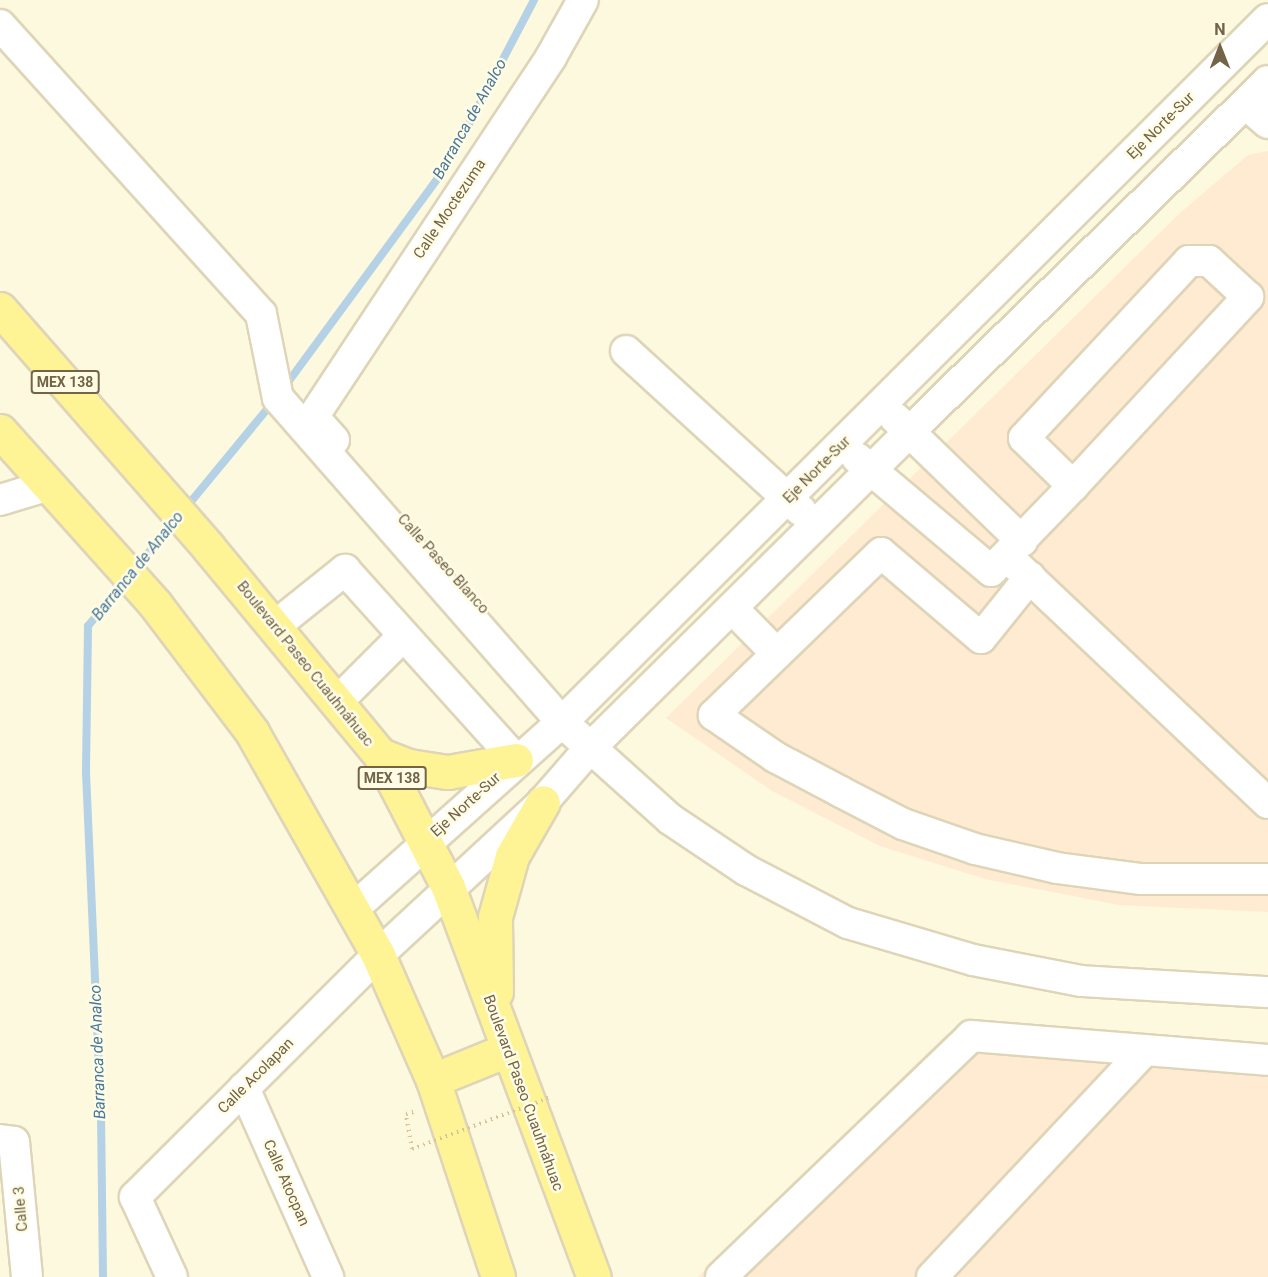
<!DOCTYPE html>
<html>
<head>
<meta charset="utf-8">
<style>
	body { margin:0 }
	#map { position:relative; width:1268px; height:1277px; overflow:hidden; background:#fdf9df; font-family:Roboto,sans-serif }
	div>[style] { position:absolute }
	.commercial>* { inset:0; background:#feebd2 }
	.stream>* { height:8px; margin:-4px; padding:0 4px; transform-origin:4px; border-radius:4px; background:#b4d1e6 }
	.path>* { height:4px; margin-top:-2px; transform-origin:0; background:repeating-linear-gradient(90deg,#d7c29a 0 1.5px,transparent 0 6px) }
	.roads { filter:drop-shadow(2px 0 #ded5b9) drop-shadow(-2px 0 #ded5b9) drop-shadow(0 2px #ded5b9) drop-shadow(0 -2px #ded5b9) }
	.minor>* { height:30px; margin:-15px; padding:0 15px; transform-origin:15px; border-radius:15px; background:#fff }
	.major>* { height:33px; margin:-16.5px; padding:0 16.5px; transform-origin:16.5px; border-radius:16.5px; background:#fef395 }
	.path-bridge>* { height:4px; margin-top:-2px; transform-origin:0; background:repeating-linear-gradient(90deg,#d7c29a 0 1.5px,transparent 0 6px) }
	span { translate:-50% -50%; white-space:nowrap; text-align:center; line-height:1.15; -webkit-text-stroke:5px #fffce6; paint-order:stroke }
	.shield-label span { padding:2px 4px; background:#fffce6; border:2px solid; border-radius:4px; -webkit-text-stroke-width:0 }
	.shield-label { font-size:14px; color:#736347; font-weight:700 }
	.street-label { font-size:15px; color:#736347 }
	.water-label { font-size:16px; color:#48789d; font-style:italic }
	.north { position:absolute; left:1190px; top:18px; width:60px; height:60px; -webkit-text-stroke:4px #fffce6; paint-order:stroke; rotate:0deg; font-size:16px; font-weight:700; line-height:24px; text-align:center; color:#736347 }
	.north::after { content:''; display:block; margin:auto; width:21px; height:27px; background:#736347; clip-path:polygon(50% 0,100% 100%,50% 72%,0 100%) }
</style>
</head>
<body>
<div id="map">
	<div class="commercial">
		<div style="clip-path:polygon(1268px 151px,1268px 912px,1119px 905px,985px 879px,880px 846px,772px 791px,666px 718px,1180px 213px,1248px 155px)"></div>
		<div style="clip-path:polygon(947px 1034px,1088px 1048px,1268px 1056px,1268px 1277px,698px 1277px)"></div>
	</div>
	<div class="stream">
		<div style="left:283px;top:389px;width:279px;rotate:-53.7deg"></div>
		<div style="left:448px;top:164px;width:185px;rotate:-62.3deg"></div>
		<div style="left:184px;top:510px;width:140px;rotate:-50.5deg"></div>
		<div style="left:134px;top:570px;width:65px;rotate:-50deg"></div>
		<div style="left:103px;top:1277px;width:161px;rotate:-90.7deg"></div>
		<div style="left:101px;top:1116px;width:345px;rotate:-92.5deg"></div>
		<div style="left:86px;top:771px;width:145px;rotate:-89.2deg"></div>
		<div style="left:88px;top:626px;width:60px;rotate:-50.4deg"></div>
	</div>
	<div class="path">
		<div style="left:412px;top:1149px;width:36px;rotate:-100deg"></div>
		<div style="left:406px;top:1114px;width:8px;rotate:-14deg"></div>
	</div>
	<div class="roads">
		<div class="minor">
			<div style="left:0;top:25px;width:389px;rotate:47.9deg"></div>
			<div style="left:261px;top:314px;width:86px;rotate:78.6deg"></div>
			<div style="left:278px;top:398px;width:431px;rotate:48.8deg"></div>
			<div style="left:562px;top:722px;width:145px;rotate:41.9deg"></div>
			<div style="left:670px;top:819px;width:92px;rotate:33.9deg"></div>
			<div style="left:746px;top:870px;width:115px;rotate:27.5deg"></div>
			<div style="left:848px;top:923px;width:130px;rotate:16.5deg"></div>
			<div style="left:973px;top:960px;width:110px;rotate:11deg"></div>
			<div style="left:1081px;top:981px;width:187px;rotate:3.4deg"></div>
			<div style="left:1246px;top:104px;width:29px;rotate:41deg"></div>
			<div style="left:626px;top:351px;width:237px;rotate:42.4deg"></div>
			<div style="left:895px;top:418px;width:177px;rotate:44.1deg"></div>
			<div style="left:334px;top:440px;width:31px;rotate:-132deg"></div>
			<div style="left:313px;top:417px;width:432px;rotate:-56.5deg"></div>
			<div style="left:551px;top:57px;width:65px;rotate:-60.7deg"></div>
			<div style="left:857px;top:458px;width:175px;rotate:40.1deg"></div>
			<div style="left:991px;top:571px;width:118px;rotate:-46deg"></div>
			<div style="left:1073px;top:486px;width:258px;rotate:-47.2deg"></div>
			<div style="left:1248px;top:297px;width:53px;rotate:-137.3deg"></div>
			<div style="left:1209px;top:261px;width:20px;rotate:180deg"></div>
			<div style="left:1189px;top:261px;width:242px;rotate:133deg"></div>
			<div style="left:1024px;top:438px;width:69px;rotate:44.4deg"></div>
			<div style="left:0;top:500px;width:51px;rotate:-17deg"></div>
			<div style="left:1015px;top:564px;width:348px;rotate:43.4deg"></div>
			<div style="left:1030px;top:577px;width:78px;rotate:128.8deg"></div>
			<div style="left:981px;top:638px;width:131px;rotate:-139.6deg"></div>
			<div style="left:881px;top:553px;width:233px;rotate:135.9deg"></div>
			<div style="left:714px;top:715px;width:74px;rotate:34.5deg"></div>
			<div style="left:775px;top:757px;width:75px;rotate:27.9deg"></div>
			<div style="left:841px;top:792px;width:70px;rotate:27.3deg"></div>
			<div style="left:903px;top:824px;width:76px;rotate:19.1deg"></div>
			<div style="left:975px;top:849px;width:84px;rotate:13deg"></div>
			<div style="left:1057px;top:868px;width:85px;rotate:7.5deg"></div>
			<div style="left:1141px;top:879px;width:127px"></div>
			<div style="left:732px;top:608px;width:64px;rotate:45.6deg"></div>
			<div style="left:275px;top:626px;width:90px;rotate:-38.7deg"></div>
			<div style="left:345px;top:570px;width:256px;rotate:48deg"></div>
			<div style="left:336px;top:703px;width:93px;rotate:-45deg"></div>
			<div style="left:354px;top:908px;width:279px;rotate:-41.8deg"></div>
			<div style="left:562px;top:722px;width:996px;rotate:-44.88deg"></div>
			<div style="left:244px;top:1088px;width:207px;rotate:66deg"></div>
			<div style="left:0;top:1140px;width:14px;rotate:8deg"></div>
			<div style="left:14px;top:1142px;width:136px;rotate:84.5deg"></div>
			<div style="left:172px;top:1277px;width:88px;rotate:-114.8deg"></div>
			<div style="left:135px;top:1197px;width:343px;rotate:-44.9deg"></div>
			<div style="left:378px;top:955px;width:225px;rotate:-42.8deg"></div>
			<div style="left:543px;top:802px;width:70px;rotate:-49deg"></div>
			<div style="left:589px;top:749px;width:450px;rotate:-44.7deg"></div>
			<div style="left:909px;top:432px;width:502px;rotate:-44.35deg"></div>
			<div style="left:721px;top:1277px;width:347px;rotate:-43.9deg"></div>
			<div style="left:971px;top:1036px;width:298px;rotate:4.6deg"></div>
			<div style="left:932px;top:1277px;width:311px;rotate:-46.8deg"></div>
		</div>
		<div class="major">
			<div style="left:0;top:309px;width:316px;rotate:48.8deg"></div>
			<div style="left:208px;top:547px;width:270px;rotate:50.4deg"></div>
			<div style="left:380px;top:755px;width:148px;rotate:62.7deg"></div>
			<div style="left:448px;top:887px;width:416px;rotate:69.5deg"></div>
			<div style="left:0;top:431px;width:232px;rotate:48.1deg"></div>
			<div style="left:155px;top:604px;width:161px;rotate:52.8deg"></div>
			<div style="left:252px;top:732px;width:256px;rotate:60.5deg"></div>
			<div style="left:378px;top:955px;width:137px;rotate:66.3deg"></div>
			<div style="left:433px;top:1080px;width:207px;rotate:71.7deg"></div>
			<div style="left:380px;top:755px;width:31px;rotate:21deg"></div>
			<div style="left:409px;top:766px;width:39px;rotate:9deg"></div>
			<div style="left:448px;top:772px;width:69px;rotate:-10deg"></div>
			<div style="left:496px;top:992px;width:75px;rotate:-90.8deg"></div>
			<div style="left:495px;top:917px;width:63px;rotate:-74.4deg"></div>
			<div style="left:512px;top:856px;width:62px;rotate:-60.1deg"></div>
			<div style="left:433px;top:1080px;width:80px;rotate:-22.1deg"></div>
		</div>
	</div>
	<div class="path-bridge">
		<div style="left:412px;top:1149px;width:148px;rotate:-20.5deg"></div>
	</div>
	<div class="shield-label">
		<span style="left:65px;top:382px">MEX 138</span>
		<span style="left:392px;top:778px">MEX 138</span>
	</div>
	<div class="street-label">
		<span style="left:1161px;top:126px;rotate:-45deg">Eje Norte-Sur</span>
		<span style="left:450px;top:209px;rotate:-56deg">Calle Moctezuma</span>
		<span style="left:817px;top:470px;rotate:-45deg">Eje Norte-Sur</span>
		<span style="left:443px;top:564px;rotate:48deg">Calle Paseo Blanco</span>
		<span style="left:305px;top:664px;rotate:51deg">Boulevard Paseo Cuauhnáhuac</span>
		<span style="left:466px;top:805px;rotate:-42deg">Eje Norte-Sur</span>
		<span style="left:256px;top:1076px;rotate:-45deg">Calle Acolapan</span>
		<span style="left:523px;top:1093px;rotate:70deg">Boulevard Paseo Cuauhnáhuac</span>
		<span style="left:286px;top:1183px;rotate:66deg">Calle Atocpan</span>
		<span style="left:21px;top:1209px;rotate:-95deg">Calle 3</span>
	</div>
	<div class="water-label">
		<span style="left:470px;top:119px;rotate:-61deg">Barranca de Analco</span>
		<span style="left:138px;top:566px;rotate:-51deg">Barranca de Analco</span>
		<span style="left:98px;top:1052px;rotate:-92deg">Barranca de Analco</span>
	</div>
	<div class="north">N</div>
</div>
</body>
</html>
